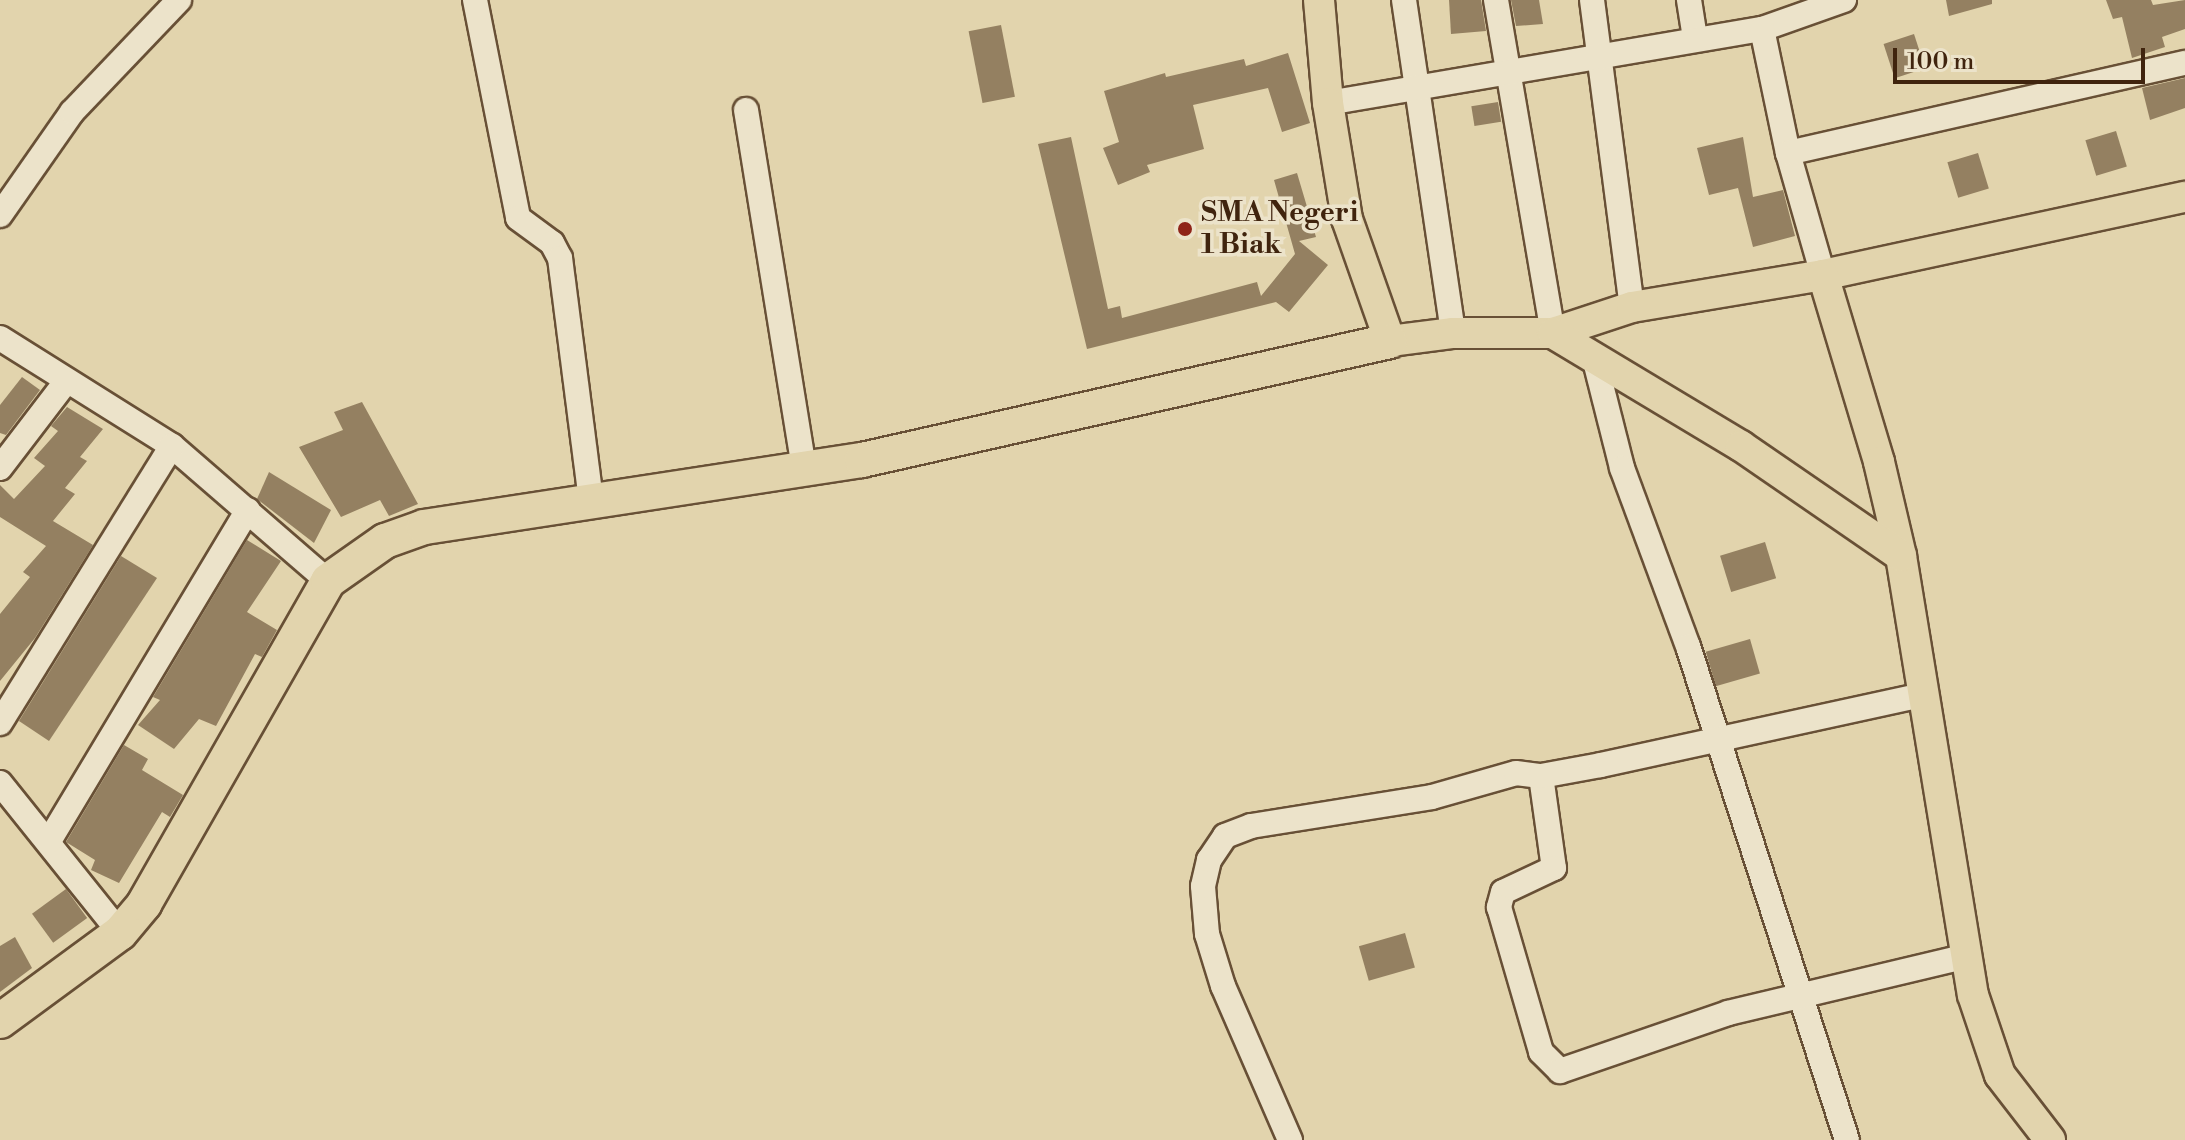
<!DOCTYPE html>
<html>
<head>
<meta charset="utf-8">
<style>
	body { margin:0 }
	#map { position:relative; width:2185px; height:1140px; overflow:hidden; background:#e2d4ad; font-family:"Libre Bodoni",serif }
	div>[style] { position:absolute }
	.building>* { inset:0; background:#948061; transform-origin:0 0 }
	.roads { filter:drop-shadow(2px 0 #685036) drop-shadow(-2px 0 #685036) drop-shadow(0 2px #685036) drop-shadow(0 -2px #685036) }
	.minor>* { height:24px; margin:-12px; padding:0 12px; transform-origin:12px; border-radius:12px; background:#ece3ca }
	.major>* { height:30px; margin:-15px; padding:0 15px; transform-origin:15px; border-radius:15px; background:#e2d4ad }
	.highway>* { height:34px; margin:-17px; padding:0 17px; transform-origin:17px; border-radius:17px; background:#e2d4ad }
	.dots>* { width:22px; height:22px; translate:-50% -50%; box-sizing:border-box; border:4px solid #ece3ca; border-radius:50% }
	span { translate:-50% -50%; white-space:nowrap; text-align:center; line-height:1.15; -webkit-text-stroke:7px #ece3ca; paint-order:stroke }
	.poi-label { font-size:28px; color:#40240e; font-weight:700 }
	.left { translate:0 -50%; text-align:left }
	.scale { position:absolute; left:1893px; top:48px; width:252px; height:36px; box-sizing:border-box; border:4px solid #40240e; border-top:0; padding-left:10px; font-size:24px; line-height:28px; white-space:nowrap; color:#40240e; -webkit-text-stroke:6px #ece3ca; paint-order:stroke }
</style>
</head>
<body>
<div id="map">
	<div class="building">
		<div style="clip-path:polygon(1449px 0,1481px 0,1486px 31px,1451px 34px)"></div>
		<div style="clip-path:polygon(1511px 0,1539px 0,1543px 24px,1516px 26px)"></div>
		<div style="clip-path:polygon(1946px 0,1992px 0,1992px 4px,1949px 16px)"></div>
		<div style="clip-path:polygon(2106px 0,2151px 0,2153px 5px,2185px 0,2185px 29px,2162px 37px,2165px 47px,2132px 58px,2122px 17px,2113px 19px)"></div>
		<div style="left:1001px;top:25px;width:73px;height:33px;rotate:79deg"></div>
		<div style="left:1914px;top:34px;width:36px;height:32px;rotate:72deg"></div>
		<div style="clip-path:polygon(1288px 53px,1310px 123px,1282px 132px,1268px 88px,1193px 105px,1204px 149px,1147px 165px,1150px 172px,1118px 185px,1103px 148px,1119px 142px,1104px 91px,1165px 73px,1166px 77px,1244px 59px,1246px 66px)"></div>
		<div style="clip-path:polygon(2185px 78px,2185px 108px,2150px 120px,2142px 88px)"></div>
		<div style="left:1498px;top:102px;width:20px;height:27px;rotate:81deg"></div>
		<div style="left:2116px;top:131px;width:37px;height:32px;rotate:73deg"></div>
		<div style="clip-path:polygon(1071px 137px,1108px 309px,1120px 306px,1122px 318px,1257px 282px,1261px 296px,1295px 254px,1274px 180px,1297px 173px,1316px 237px,1299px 241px,1328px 265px,1289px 312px,1276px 302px,1087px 349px,1038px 144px)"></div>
		<div style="clip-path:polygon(1743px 137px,1753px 197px,1783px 190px,1795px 236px,1753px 247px,1738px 188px,1709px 195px,1697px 148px)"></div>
		<div style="left:1978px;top:153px;width:37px;height:32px;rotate:73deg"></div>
		<div style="clip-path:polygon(22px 377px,40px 390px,6px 435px,0 433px,0 405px)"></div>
		<div style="clip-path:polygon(362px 402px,418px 504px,389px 516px,380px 500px,341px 517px,299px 447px,343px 430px,334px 412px)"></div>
		<div style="clip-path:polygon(67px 407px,103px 429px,80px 457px,87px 461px,65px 488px,75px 494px,53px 521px,93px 545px,35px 638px,0 681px,0 614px,30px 577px,23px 572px,46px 546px,0 517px,0 485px,14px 499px,45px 466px,34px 458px,58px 431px,51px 426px)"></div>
		<div style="clip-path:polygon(269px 472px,331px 510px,314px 543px,257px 499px)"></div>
		<div style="clip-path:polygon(247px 540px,281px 561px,247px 612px,277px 630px,262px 657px,255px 654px,216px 726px,199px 719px,174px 749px,138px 725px,160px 700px,153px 697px)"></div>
		<div style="left:1765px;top:542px;width:38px;height:47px;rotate:73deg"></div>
		<div style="clip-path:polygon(121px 556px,157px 578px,49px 741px,19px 721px)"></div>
		<div style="left:1750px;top:639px;width:36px;height:46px;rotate:74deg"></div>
		<div style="clip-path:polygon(124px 745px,148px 759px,142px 770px,183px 795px,170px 817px,162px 812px,119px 883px,91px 870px,95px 860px,66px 842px)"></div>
		<div style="left:66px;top:889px;width:36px;height:42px;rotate:54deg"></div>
		<div style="left:1405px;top:933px;width:36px;height:48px;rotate:74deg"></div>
		<div style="clip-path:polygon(15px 937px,32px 968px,0 992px,0 946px)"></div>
	</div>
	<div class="roads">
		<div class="minor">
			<div style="left:475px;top:0;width:222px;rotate:78.8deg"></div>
			<div style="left:518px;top:218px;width:42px;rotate:36.3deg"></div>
			<div style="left:552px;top:243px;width:17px;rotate:62deg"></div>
			<div style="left:560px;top:258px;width:245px;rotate:82.7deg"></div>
			<div style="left:1404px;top:0;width:337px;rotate:81.6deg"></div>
			<div style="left:1496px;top:0;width:338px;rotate:80.3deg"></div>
			<div style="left:1592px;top:0;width:310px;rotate:82.6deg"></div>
			<div style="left:1689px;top:0;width:39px;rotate:81deg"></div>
			<div style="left:1762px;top:29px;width:87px;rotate:-19.5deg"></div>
			<div style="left:1328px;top:103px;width:440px;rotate:-9.7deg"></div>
			<div style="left:1762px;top:29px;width:127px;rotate:78.2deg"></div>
			<div style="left:1788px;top:153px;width:127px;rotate:74deg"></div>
			<div style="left:746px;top:110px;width:364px;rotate:80.8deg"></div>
			<div style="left:1788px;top:153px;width:407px;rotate:-12.8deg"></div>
			<div style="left:0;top:215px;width:126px;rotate:-55deg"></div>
			<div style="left:72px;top:112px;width:155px;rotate:-46.3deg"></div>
			<div style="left:0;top:338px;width:203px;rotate:32.1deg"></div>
			<div style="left:172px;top:446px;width:206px;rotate:40.9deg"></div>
			<div style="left:1594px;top:357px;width:114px;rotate:75.8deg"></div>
			<div style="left:1622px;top:468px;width:190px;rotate:69.7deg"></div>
			<div style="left:1688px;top:646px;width:519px;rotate:72.16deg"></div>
			<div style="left:0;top:468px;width:107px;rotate:-52.6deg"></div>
			<div style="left:0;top:723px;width:326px;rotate:-58.2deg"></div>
			<div style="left:1541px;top:776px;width:93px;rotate:82deg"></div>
			<div style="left:1554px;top:868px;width:56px;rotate:154.8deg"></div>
			<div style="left:1503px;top:892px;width:16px;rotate:105deg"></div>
			<div style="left:1499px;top:907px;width:151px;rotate:73.8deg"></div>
			<div style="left:1541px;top:1052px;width:27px;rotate:45deg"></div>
			<div style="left:1560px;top:1071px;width:178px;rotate:-19deg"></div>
			<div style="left:1728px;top:1013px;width:246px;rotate:-13.4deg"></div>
			<div style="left:0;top:783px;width:192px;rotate:51.3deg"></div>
			<div style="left:49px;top:841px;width:386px;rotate:-59deg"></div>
			<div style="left:1290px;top:1140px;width:168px;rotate:-113.5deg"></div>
			<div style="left:1223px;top:986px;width:54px;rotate:-107.1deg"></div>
			<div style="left:1207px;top:934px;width:48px;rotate:-94.8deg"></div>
			<div style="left:1203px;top:886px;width:27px;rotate:-77deg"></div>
			<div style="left:1209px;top:860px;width:29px;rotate:-56deg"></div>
			<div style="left:1225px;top:836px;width:28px;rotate:-21deg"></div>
			<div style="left:1251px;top:826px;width:183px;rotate:-9.1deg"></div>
			<div style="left:1432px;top:797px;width:87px;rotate:-15.9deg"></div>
			<div style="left:1516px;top:773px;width:25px;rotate:7deg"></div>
			<div style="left:1541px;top:776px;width:61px;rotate:-10.4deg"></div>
			<div style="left:1601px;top:765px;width:329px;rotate:-12.3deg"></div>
		</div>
		<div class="major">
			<div style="left:1319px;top:0;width:103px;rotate:85deg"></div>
			<div style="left:1328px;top:103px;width:118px;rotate:80.7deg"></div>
			<div style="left:1347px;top:219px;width:129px;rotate:70.6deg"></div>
			<div style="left:1390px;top:341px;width:64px;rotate:-7.2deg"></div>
			<div style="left:1453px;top:333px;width:100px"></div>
			<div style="left:1553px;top:333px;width:83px;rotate:-18.2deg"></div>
			<div style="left:1632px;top:307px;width:194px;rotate:-9.5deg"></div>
			<div style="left:1823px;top:275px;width:370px;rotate:-12.2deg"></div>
			<div style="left:1823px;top:275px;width:195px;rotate:73.3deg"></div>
			<div style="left:1879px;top:462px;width:97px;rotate:76.8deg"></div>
			<div style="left:1901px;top:556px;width:445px;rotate:80.7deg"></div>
			<div style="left:1973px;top:995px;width:84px;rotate:71.4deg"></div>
			<div style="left:2000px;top:1075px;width:82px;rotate:52.4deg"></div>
			<div style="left:1553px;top:333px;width:219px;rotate:31deg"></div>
			<div style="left:1741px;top:446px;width:194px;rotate:34.5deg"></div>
		</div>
		<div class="highway">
			<div style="left:0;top:1021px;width:149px;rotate:-36.3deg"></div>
			<div style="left:120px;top:933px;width:38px;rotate:-50deg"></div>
			<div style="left:144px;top:904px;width:372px;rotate:-60.3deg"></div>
			<div style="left:328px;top:581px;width:70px;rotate:-35.1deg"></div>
			<div style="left:385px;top:541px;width:41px;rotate:-19.7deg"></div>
			<div style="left:424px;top:527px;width:443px;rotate:-8.7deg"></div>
			<div style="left:862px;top:460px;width:541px;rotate:-12.7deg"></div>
		</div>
	</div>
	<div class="dots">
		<div style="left:1185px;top:229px;background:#8f2418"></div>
	</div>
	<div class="poi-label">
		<span class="left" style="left:1201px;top:229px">SMA Negeri<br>1 Biak</span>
	</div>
	<div class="scale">100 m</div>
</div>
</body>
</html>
